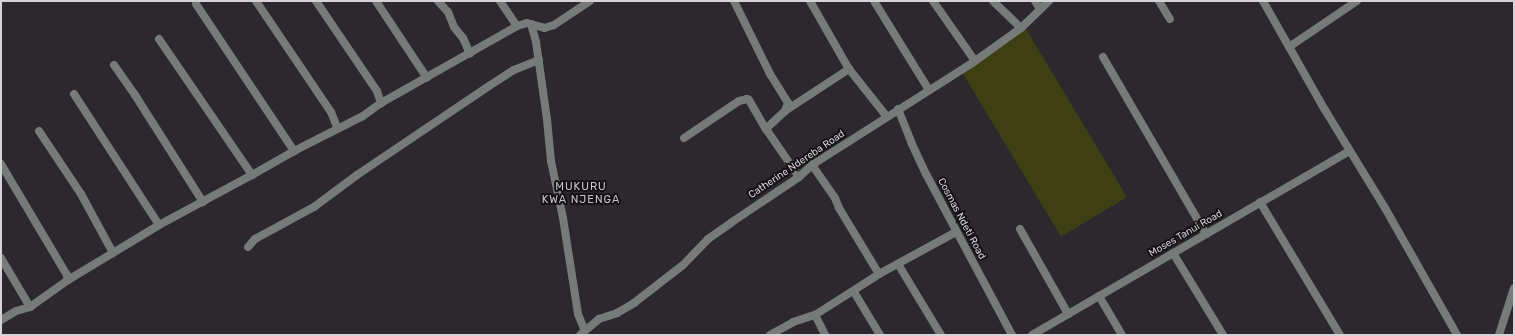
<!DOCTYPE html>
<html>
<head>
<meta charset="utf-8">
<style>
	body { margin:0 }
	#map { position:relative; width:1515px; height:336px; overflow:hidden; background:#2c282e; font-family:Rubik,sans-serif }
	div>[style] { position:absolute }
	.green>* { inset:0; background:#3e3f13; transform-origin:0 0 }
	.minor>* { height:8px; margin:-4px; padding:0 4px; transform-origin:4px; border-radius:4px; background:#767a79 }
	span { translate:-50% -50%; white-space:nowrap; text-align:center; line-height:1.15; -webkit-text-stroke:4px #141214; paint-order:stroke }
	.street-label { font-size:10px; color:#d6d3d7 }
	.neighbourhood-label { font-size:11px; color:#c8c2ca; letter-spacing:1px }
	.frame { position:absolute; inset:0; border:2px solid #d6d3d7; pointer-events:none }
</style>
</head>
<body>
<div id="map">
	<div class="green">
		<div style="left:1026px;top:29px;width:196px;height:77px;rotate:59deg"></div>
	</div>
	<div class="minor">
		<div style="left:256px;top:1px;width:134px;rotate:56deg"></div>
		<div style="left:331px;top:112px;width:18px;rotate:68deg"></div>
		<div style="left:316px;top:1px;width:109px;rotate:55.9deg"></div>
		<div style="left:377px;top:91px;width:13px;rotate:72deg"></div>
		<div style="left:376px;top:1px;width:92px;rotate:56.5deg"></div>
		<div style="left:438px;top:1px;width:15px;rotate:48deg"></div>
		<div style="left:448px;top:12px;width:16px;rotate:68deg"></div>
		<div style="left:454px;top:27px;width:14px;rotate:51deg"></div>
		<div style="left:463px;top:38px;width:17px;rotate:66deg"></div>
		<div style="left:500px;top:1px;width:30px;rotate:56deg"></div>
		<div style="left:734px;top:1px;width:81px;rotate:63.7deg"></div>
		<div style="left:770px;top:74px;width:34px;rotate:58deg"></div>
		<div style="left:788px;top:103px;width:9px;rotate:111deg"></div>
		<div style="left:785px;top:111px;width:26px;rotate:137deg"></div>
		<div style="left:766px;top:129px;width:58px;rotate:55.5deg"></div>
		<div style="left:810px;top:1px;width:78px;rotate:60.2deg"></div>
		<div style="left:849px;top:69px;width:61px;rotate:51.6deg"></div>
		<div style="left:874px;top:1px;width:105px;rotate:58.3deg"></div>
		<div style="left:933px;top:1px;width:73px;rotate:55deg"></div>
		<div style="left:993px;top:1px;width:39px;rotate:44deg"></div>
		<div style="left:1035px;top:1px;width:9px;rotate:58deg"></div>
		<div style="left:1159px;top:1px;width:21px;rotate:59deg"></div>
		<div style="left:1263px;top:1px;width:125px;rotate:60.4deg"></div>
		<div style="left:1325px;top:110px;width:115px;rotate:58.5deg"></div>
		<div style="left:1385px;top:208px;width:146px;rotate:60.4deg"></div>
		<div style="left:196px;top:4px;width:177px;rotate:56.3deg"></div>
		<div style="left:531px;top:24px;width:19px;rotate:74deg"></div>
		<div style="left:536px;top:42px;width:78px;rotate:81.9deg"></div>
		<div style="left:547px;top:119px;width:42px;rotate:84.6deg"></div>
		<div style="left:551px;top:161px;width:58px;rotate:78.1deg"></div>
		<div style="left:563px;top:218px;width:97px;rotate:81.1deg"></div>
		<div style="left:578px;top:314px;width:18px;rotate:68deg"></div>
		<div style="left:159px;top:39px;width:165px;rotate:55.6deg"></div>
		<div style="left:1289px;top:47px;width:82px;rotate:-34.1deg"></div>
		<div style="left:1103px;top:57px;width:205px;rotate:59.8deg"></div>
		<div style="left:114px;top:65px;width:37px;rotate:55deg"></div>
		<div style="left:135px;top:95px;width:127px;rotate:57.6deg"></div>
		<div style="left:74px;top:94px;width:156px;rotate:57deg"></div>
		<div style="left:898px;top:109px;width:35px;rotate:68deg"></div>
		<div style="left:911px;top:142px;width:35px;rotate:65deg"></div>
		<div style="left:926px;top:174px;width:183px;rotate:61.9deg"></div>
		<div style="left:785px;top:111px;width:77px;rotate:-33.3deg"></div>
		<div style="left:39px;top:131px;width:76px;rotate:56.3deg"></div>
		<div style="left:81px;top:194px;width:67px;rotate:61.5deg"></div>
		<div style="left:684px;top:138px;width:66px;rotate:-33.9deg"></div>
		<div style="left:739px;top:101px;width:8px;rotate:-14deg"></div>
		<div style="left:747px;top:99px;width:2px;rotate:27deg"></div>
		<div style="left:749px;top:100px;width:34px;rotate:60deg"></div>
		<div style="left:1px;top:164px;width:129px;rotate:59.3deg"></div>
		<div style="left:67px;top:275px;width:5px;rotate:79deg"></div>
		<div style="left:812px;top:165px;width:40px;rotate:55.1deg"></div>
		<div style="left:835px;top:198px;width:11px;rotate:68deg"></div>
		<div style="left:839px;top:208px;width:77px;rotate:58.8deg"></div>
		<div style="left:1260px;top:202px;width:155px;rotate:59deg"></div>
		<div style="left:1020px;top:229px;width:98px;rotate:60.5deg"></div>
		<div style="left:248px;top:247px;width:11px;rotate:-49deg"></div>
		<div style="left:255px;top:239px;width:67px;rotate:-28.5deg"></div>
		<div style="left:314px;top:207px;width:54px;rotate:-36.7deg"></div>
		<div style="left:357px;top:175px;width:159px;rotate:-34deg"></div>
		<div style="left:489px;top:86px;width:30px;rotate:-33deg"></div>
		<div style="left:514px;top:70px;width:27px;rotate:-22deg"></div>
		<div style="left:1173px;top:253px;width:96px;rotate:58.6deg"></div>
		<div style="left:1px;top:258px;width:57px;rotate:59.4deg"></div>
		<div style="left:898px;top:264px;width:83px;rotate:58.8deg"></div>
		<div style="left:854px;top:292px;width:50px;rotate:58.8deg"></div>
		<div style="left:1099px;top:296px;width:45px;rotate:59.5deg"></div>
		<div style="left:815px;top:315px;width:22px;rotate:63deg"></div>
		<div style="left:1px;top:320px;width:17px;rotate:-31deg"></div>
		<div style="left:16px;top:311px;width:15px;rotate:-16deg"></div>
		<div style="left:30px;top:307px;width:47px;rotate:-35.4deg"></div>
		<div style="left:68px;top:280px;width:106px;rotate:-31.1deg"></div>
		<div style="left:159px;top:225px;width:106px;rotate:-28.3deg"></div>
		<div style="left:252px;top:175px;width:48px;rotate:-29.7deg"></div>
		<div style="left:294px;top:151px;width:77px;rotate:-26.9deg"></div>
		<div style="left:363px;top:116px;width:22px;rotate:-36deg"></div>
		<div style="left:381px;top:103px;width:156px;rotate:-29.5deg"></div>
		<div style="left:517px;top:26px;width:10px;rotate:-17deg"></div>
		<div style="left:527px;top:23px;width:18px;rotate:16deg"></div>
		<div style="left:544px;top:28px;width:10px;rotate:-17deg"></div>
		<div style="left:554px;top:25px;width:43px;rotate:-33.7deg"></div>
		<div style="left:580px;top:335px;width:25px;rotate:-40deg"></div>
		<div style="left:599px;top:319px;width:19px;rotate:-18deg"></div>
		<div style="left:617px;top:313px;width:20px;rotate:-30deg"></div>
		<div style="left:634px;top:303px;width:62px;rotate:-37.8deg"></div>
		<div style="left:683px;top:265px;width:36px;rotate:-46deg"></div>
		<div style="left:708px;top:239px;width:29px;rotate:-35deg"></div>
		<div style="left:732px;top:222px;width:81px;rotate:-33.9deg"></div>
		<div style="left:799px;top:177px;width:18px;rotate:-43deg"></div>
		<div style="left:812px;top:165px;width:193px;rotate:-32.5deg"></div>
		<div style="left:975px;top:61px;width:57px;rotate:-35.7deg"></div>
		<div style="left:1021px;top:28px;width:39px;rotate:-44deg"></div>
		<div style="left:770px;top:335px;width:26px;rotate:-29deg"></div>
		<div style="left:793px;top:322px;width:23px;rotate:-18deg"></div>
		<div style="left:815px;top:315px;width:76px;rotate:-32.6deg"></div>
		<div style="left:879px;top:274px;width:88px;rotate:-28.6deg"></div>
		<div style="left:1032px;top:335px;width:367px;rotate:-30.1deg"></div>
		<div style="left:1499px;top:335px;width:49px;rotate:-72.3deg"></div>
	</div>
	<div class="street-label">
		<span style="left:797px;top:165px;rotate:-34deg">Catherine Ndereba Road</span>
		<span style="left:961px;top:219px;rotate:62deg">Cosmas Ndeti Road</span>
		<span style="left:1186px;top:234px;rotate:-30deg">Moses Tanui Road</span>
	</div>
	<div class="neighbourhood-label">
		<span style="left:581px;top:194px">MUKURU<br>KWA NJENGA</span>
	</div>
	<div class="frame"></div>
</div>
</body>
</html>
